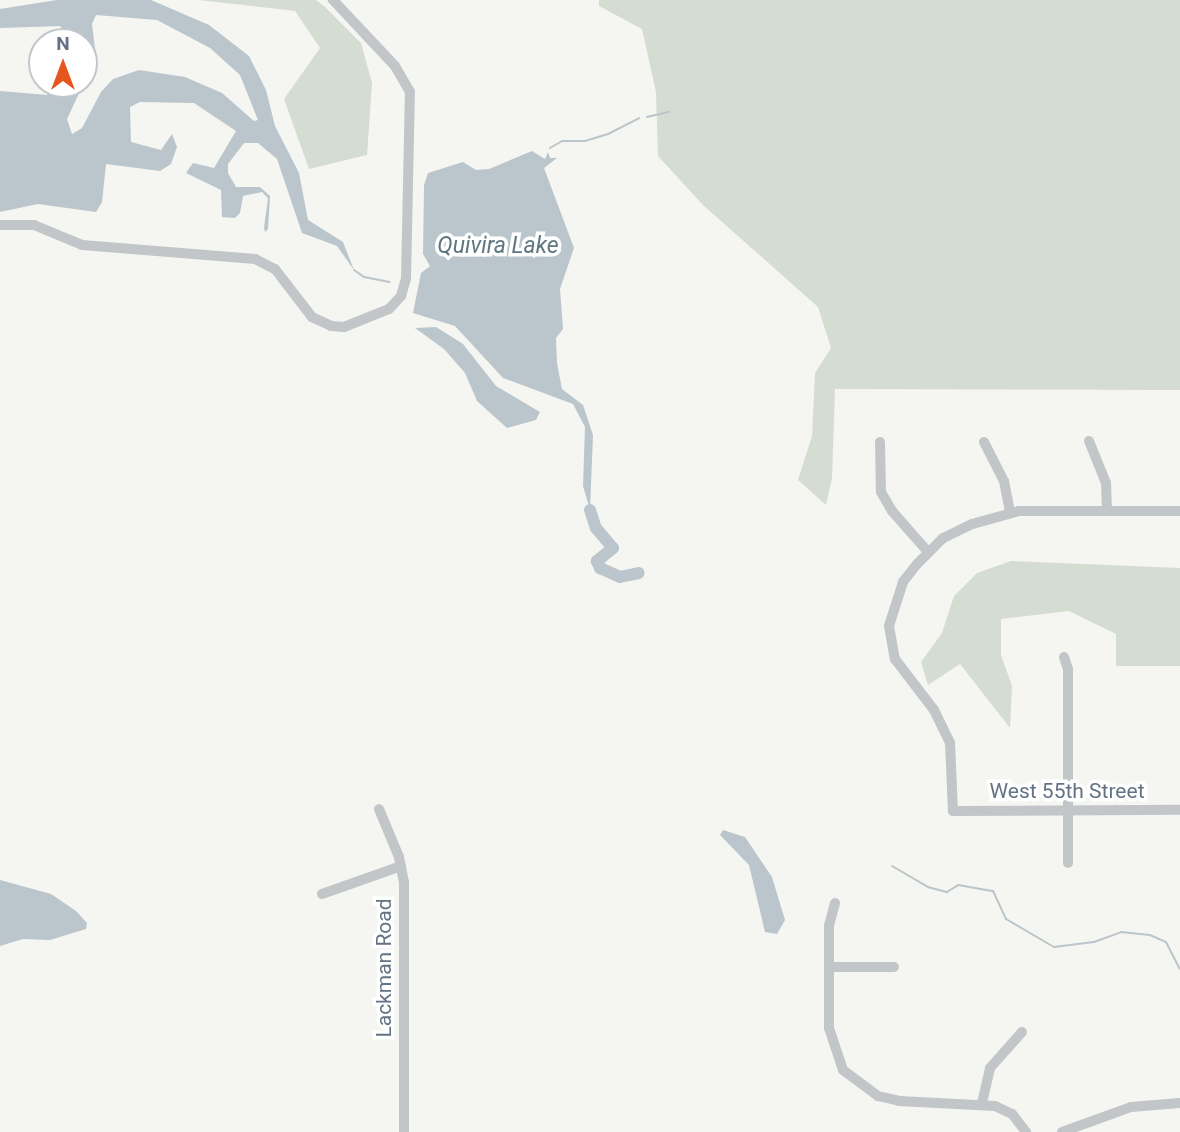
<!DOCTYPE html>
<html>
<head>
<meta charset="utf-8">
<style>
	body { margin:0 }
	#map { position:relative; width:1180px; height:1132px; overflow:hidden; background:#f5f5f1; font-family:Roboto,sans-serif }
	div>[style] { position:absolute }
	.green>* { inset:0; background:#d5dcd2 }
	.water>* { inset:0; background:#bbc6cc }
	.stream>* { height:2px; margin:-1px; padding:0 1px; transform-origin:1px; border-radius:1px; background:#bbc6cc }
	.river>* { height:12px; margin:-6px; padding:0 6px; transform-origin:6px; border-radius:6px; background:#bbc6cc }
	.minor>* { height:10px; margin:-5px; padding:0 5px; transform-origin:5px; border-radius:5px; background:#c2c6c9 }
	span { translate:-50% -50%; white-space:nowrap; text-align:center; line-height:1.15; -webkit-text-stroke:7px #fff; paint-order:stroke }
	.street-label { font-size:21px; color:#637383 }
	.water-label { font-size:23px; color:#5f7680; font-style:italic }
	.north { position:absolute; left:28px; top:28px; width:70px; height:70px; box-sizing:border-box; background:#fff; border:2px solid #c1c7cd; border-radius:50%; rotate:0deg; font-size:19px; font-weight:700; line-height:28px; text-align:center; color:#637383 }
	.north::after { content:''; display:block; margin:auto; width:24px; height:32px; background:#e7551f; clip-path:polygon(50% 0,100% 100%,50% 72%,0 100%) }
</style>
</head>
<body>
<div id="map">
	<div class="green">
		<div style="clip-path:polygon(199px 0,316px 0,325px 7px,361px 43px,372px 83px,367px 155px,309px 169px,284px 99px,320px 48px,295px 11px)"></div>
		<div style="clip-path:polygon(599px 0,1180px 0,1180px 390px,835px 389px,832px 478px,826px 505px,798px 480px,812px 436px,815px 373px,831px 348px,818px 307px,703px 205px,658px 156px,656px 92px,642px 29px,599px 6px)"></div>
		<div style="clip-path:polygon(1011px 561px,1180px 568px,1180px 666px,1116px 666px,1116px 634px,1069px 611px,1001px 619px,1001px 655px,1012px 686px,1010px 728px,960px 664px,928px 685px,921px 662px,942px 633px,954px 596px,977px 573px)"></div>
	</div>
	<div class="water">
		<div style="clip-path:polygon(evenodd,57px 0,151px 0,209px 25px,249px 56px,266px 90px,275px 126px,299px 173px,308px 220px,343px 242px,354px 270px,337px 246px,302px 233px,277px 159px,258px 143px,244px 143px,228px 164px,228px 173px,236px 187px,260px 187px,270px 196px,268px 229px,265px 232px,264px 228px,268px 198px,262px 192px,243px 196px,240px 213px,235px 218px,222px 217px,221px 190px,186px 173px,193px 163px,214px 168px,236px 131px,194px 103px,140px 102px,130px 107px,131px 142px,161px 150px,172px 134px,177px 147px,171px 164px,160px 171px,106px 164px,102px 202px,96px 212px,38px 204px,0 212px,0 91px,47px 95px,57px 84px,84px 84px,84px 42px,74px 42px,60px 26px,0 28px,0 9px,57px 0,96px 15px,157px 20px,210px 48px,240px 75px,258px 120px,254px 121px,222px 93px,185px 77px,139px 70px,113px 79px,101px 92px,82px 128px,72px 134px,67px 119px,96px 57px,92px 24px,96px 15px)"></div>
		<div style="clip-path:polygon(532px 151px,545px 159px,548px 152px,550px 158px,557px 158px,544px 168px,574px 248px,560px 289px,563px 329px,556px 338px,557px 363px,562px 389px,583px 405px,593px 435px,590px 510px,583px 486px,585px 427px,573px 404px,503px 378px,455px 326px,413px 313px,421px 273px,430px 266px,423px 254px,424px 185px,428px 173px,463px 162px,476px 170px,489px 169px)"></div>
		<div style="clip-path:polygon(436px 327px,463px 344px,496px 386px,540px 412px,536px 420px,507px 428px,477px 401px,465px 373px,444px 349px,415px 328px)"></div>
		<div style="clip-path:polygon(723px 830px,745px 837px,772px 877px,785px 920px,777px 934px,765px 932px,749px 865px,720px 835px)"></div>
		<div style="clip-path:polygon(0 880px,51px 894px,76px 911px,87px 923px,86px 929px,50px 940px,23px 939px,0 946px)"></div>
	</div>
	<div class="stream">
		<div style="left:647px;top:117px;width:23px;rotate:-13deg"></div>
		<div style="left:550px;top:148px;width:14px;rotate:-30deg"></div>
		<div style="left:562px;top:141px;width:23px"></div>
		<div style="left:585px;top:141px;width:24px;rotate:-17deg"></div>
		<div style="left:608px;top:134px;width:35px;rotate:-27deg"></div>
		<div style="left:354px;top:270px;width:12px;rotate:35deg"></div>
		<div style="left:364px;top:277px;width:26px;rotate:11deg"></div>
		<div style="left:892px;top:866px;width:42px;rotate:30.3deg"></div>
		<div style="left:928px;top:887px;width:20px;rotate:15deg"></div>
		<div style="left:947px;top:892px;width:13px;rotate:-32deg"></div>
		<div style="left:958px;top:885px;width:36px;rotate:10deg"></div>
		<div style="left:993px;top:891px;width:31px;rotate:65deg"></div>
		<div style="left:1006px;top:919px;width:56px;rotate:30.3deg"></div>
		<div style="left:1054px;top:947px;width:40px;rotate:-7.1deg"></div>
		<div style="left:1094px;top:942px;width:29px;rotate:-20deg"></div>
		<div style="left:1121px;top:932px;width:29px;rotate:6deg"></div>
		<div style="left:1150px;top:935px;width:17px;rotate:24deg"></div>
		<div style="left:1166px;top:942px;width:30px;rotate:63deg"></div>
	</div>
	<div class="river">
		<div style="left:590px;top:510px;width:19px;rotate:72deg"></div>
		<div style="left:596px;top:528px;width:26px;rotate:50deg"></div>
		<div style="left:613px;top:548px;width:21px;rotate:141deg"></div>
		<div style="left:597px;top:561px;width:8px;rotate:67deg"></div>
		<div style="left:600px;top:568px;width:22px;rotate:24deg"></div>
		<div style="left:620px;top:577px;width:19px;rotate:-12deg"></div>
	</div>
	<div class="minor">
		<div style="left:0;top:225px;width:34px"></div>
		<div style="left:34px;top:225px;width:52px;rotate:22.6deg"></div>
		<div style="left:82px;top:245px;width:174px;rotate:4.6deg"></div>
		<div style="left:255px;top:259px;width:22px;rotate:27deg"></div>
		<div style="left:275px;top:269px;width:61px;rotate:52.4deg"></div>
		<div style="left:312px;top:317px;width:21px;rotate:25deg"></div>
		<div style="left:331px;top:326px;width:13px;rotate:4deg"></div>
		<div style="left:344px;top:327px;width:48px;rotate:-21.8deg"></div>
		<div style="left:389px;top:309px;width:18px;rotate:-47deg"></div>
		<div style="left:401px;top:296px;width:18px;rotate:-74deg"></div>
		<div style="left:406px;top:279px;width:187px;rotate:-88.8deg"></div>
		<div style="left:410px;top:92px;width:30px;rotate:-120deg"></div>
		<div style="left:395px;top:66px;width:91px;rotate:-133.2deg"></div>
		<div style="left:1089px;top:441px;width:45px;rotate:68deg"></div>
		<div style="left:1106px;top:483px;width:27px;rotate:88deg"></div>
		<div style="left:880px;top:442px;width:50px;rotate:88.9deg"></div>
		<div style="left:881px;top:492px;width:22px;rotate:60deg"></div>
		<div style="left:892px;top:511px;width:55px;rotate:48.7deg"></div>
		<div style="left:984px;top:442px;width:44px;rotate:62.9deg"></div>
		<div style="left:1004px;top:481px;width:32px;rotate:79deg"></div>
		<div style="left:1180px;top:511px;width:161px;rotate:180deg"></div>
		<div style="left:1019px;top:511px;width:49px;rotate:164.5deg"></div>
		<div style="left:972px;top:524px;width:32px;rotate:154deg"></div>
		<div style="left:943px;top:538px;width:37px;rotate:135deg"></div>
		<div style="left:917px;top:564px;width:23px;rotate:128deg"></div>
		<div style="left:903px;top:582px;width:46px;rotate:107.7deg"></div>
		<div style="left:889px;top:626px;width:34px;rotate:80deg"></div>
		<div style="left:895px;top:659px;width:64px;rotate:52.6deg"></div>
		<div style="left:934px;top:710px;width:37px;rotate:64deg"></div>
		<div style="left:950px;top:743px;width:68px;rotate:87.5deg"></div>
		<div style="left:953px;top:811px;width:227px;rotate:-0.3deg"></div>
		<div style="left:1064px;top:657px;width:13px;rotate:72deg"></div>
		<div style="left:1068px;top:669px;width:194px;rotate:90deg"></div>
		<div style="left:379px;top:809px;width:52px;rotate:67.4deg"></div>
		<div style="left:399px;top:857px;width:25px;rotate:79deg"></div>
		<div style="left:404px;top:882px;width:250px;rotate:90deg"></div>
		<div style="left:322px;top:894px;width:84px;rotate:-19.5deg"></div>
		<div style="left:835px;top:903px;width:24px;rotate:105deg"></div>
		<div style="left:829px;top:926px;width:102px;rotate:90deg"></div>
		<div style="left:829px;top:1028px;width:44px;rotate:71.6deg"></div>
		<div style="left:843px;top:1070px;width:44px;rotate:36.6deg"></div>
		<div style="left:878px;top:1096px;width:22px;rotate:13deg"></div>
		<div style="left:899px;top:1101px;width:96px;rotate:3deg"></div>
		<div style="left:995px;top:1106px;width:19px;rotate:25deg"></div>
		<div style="left:1012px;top:1114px;width:23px;rotate:52deg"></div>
		<div style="left:829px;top:967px;width:65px"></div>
		<div style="left:982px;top:1103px;width:36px;rotate:-77deg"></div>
		<div style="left:990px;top:1068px;width:48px;rotate:-48.4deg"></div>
		<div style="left:1062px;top:1132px;width:73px;rotate:-19.9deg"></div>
		<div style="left:1131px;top:1107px;width:49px;rotate:-4.7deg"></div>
	</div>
	<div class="street-label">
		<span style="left:1067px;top:791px">West 55th Street</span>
		<span style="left:384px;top:968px;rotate:-90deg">Lackman Road</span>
	</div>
	<div class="water-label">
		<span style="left:498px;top:246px">Quivira Lake</span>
	</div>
	<div class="north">N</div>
</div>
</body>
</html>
